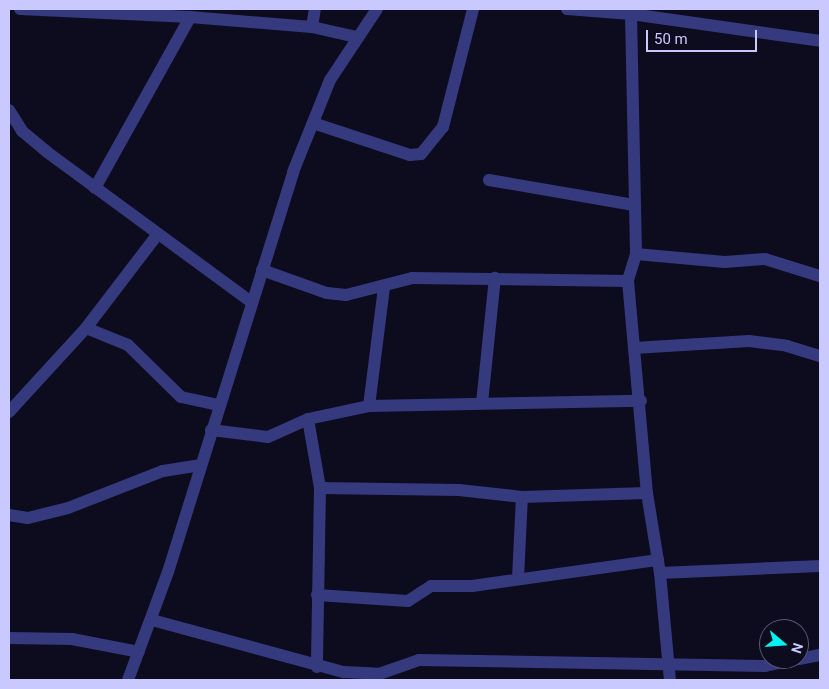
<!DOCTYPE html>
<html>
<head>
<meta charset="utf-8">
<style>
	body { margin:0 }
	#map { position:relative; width:829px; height:689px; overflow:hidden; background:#0d0b1e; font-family:Roboto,sans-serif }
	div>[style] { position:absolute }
	.street>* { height:12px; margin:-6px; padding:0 6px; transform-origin:6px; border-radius:6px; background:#35397e }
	span { translate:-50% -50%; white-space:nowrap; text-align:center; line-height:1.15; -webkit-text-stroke:4px #0d0b1e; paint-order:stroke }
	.frame { position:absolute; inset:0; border:10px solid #c9c8ff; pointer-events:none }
	.north { position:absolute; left:759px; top:619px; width:50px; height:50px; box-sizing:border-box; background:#0d0b1e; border:1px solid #585778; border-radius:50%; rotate:108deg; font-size:14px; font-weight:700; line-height:20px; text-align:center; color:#c9c8ff }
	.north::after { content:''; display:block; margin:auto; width:18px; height:22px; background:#00f2f3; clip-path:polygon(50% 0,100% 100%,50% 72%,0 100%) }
	.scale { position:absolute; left:646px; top:30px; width:111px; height:22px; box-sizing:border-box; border:2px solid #c9c8ff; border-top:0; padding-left:6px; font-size:15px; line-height:18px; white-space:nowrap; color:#c9c8ff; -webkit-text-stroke:4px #0d0b1e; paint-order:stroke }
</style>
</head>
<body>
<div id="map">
	<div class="street">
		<div style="left:20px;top:9px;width:170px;rotate:2.7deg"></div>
		<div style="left:190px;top:17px;width:122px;rotate:4.7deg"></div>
		<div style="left:312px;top:27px;width:45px;rotate:12.8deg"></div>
		<div style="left:567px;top:9px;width:64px;rotate:4.5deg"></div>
		<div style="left:631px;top:14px;width:191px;rotate:8.1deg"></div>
		<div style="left:631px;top:14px;width:240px;rotate:88.8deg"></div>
		<div style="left:636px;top:254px;width:28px;rotate:107deg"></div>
		<div style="left:628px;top:281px;width:213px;rotate:84.9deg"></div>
		<div style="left:647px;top:493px;width:81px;rotate:80.8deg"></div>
		<div style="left:660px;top:573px;width:107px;rotate:84.7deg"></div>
		<div style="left:312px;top:27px;width:18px;rotate:-81deg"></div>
		<div style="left:9px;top:110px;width:25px;rotate:58deg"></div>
		<div style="left:22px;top:131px;width:33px;rotate:40deg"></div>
		<div style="left:47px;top:152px;width:253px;rotate:36.3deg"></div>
		<div style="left:313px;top:123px;width:102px;rotate:18.3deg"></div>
		<div style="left:410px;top:155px;width:11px;rotate:-5deg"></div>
		<div style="left:421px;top:154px;width:35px;rotate:-51deg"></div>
		<div style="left:443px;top:127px;width:122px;rotate:-75.7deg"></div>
		<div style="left:489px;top:180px;width:147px;rotate:9.8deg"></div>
		<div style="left:95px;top:188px;width:196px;rotate:-60.9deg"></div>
		<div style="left:636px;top:254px;width:89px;rotate:5.1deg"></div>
		<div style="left:725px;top:262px;width:40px;rotate:-4.3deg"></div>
		<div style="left:765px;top:259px;width:58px;rotate:17.2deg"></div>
		<div style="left:262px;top:270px;width:69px;rotate:19.5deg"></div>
		<div style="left:327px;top:293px;width:19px;rotate:6deg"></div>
		<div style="left:346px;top:295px;width:68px;rotate:-14.4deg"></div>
		<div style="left:412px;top:278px;width:216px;rotate:0.8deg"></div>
		<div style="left:86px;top:328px;width:45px;rotate:22deg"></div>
		<div style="left:128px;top:345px;width:74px;rotate:44.5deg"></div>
		<div style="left:181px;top:397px;width:39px;rotate:12deg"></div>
		<div style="left:634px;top:348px;width:115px;rotate:-3.5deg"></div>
		<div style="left:749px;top:341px;width:38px;rotate:7deg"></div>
		<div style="left:787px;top:346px;width:34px;rotate:17deg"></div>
		<div style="left:482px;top:403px;width:126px;rotate:-84.1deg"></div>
		<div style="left:369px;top:406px;width:119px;rotate:-82.8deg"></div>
		<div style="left:9px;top:412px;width:114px;rotate:-47.5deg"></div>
		<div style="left:86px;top:328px;width:117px;rotate:-52.6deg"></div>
		<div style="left:308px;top:419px;width:70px;rotate:80.1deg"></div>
		<div style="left:320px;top:488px;width:179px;rotate:91deg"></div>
		<div style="left:211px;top:430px;width:57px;rotate:7deg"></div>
		<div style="left:268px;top:437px;width:44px;rotate:-24.2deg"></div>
		<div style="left:308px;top:419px;width:62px;rotate:-12deg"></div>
		<div style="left:369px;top:406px;width:272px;rotate:-1.1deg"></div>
		<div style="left:320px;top:488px;width:139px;rotate:0.8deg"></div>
		<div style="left:459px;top:490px;width:63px;rotate:6.3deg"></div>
		<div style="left:522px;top:497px;width:125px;rotate:-1.8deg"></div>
		<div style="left:9px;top:515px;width:19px;rotate:9deg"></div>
		<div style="left:28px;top:518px;width:41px;rotate:-14deg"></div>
		<div style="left:68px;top:508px;width:102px;rotate:-21.3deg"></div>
		<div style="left:163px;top:471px;width:37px;rotate:-9deg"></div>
		<div style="left:660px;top:573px;width:160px;rotate:-2.5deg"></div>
		<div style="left:518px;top:578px;width:81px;rotate:-87.2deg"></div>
		<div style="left:317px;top:595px;width:91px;rotate:3.8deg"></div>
		<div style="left:408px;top:601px;width:27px;rotate:-33deg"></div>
		<div style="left:431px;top:586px;width:41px"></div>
		<div style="left:472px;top:586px;width:188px;rotate:-8deg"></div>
		<div style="left:152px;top:620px;width:199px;rotate:15.2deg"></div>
		<div style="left:344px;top:672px;width:35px;rotate:3deg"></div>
		<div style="left:379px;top:674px;width:42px;rotate:-19.3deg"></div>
		<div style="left:419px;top:660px;width:346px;rotate:1deg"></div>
		<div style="left:765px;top:666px;width:35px;rotate:-12deg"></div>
		<div style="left:9px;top:638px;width:63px;rotate:0.9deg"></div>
		<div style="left:72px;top:639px;width:68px;rotate:11deg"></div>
		<div style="left:799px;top:659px;width:21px;rotate:-11deg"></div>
		<div style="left:128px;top:680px;width:115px;rotate:-69.7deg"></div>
		<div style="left:168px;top:572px;width:419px;rotate:-72.6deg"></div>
		<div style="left:293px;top:172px;width:99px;rotate:-68.1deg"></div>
		<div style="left:330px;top:80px;width:85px;rotate:-56.5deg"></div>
	</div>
	<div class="frame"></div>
	<div class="north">N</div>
	<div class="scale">50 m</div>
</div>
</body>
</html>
